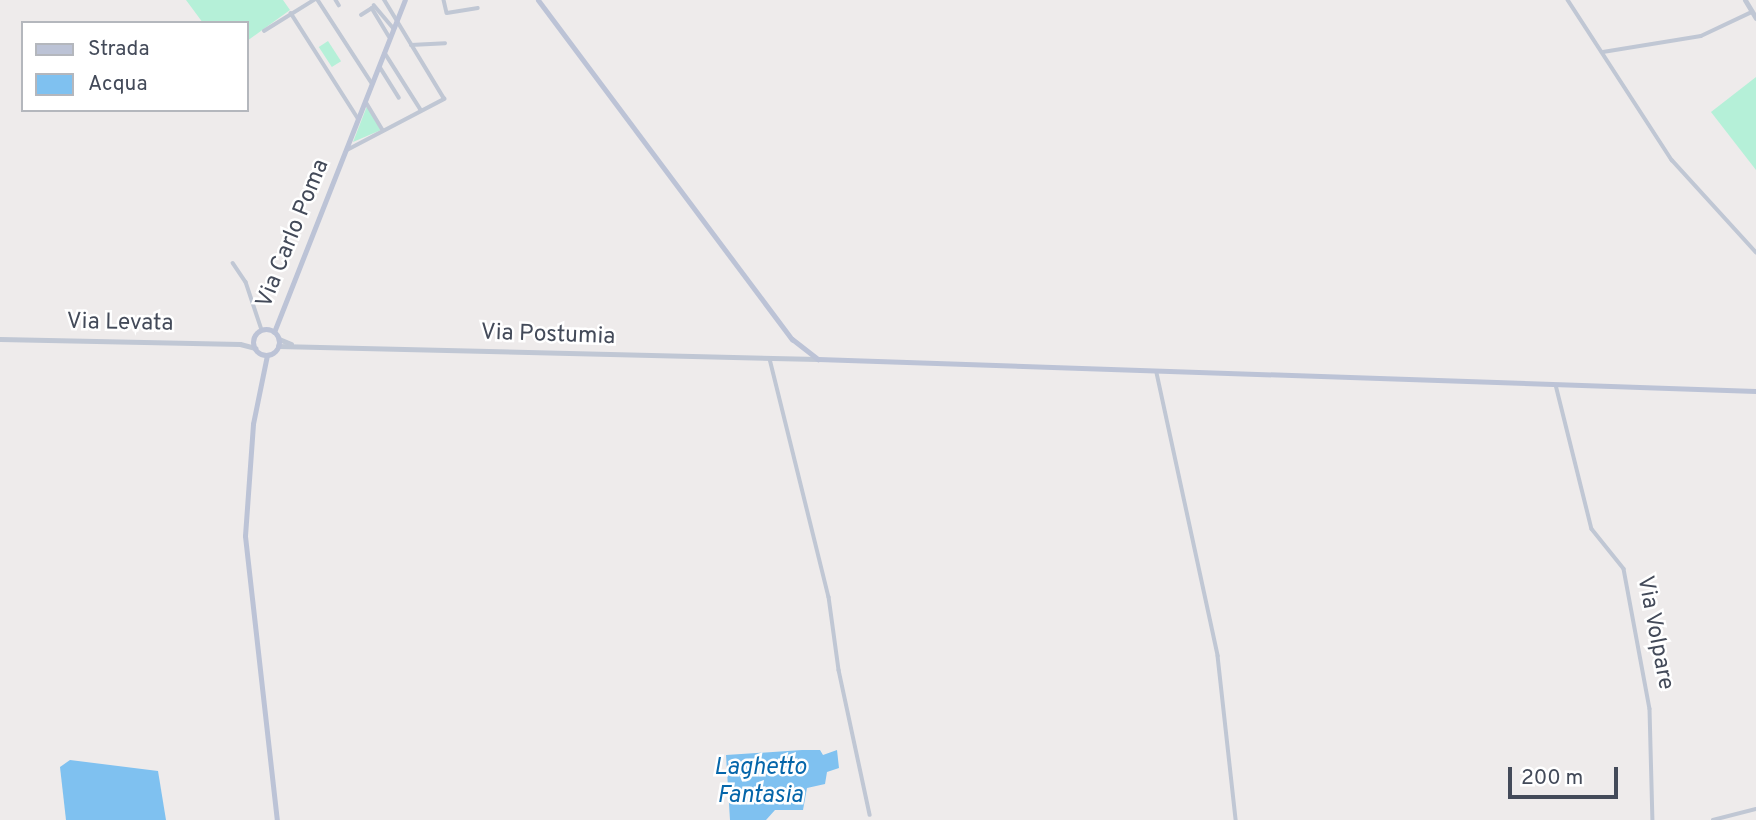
<!DOCTYPE html>
<html>
<head>
<meta charset="utf-8">
<style>
	body { margin:0 }
	#map { position:relative; width:1756px; height:820px; overflow:hidden; background:#eeebeb; font-family:Overpass,sans-serif }
	div>[style] { position:absolute }
	.green>* { inset:0; background:#b5f0d8; transform-origin:0 0 }
	.water>* { inset:0; background:#7fc1f0 }
	.minor>* { height:3.5px; margin:-1.75px; padding:0 1.75px; transform-origin:1.75px; border-radius:1.75px; background:#c0c7d4 }
	.tertiary>* { height:5px; margin:-2.5px; padding:0 2.5px; transform-origin:2.5px; border-radius:2.5px; background:#c0c7d4 }
	.secondary>* { height:5px; margin:-2.5px; padding:0 2.5px; transform-origin:2.5px; border-radius:2.5px; background:#bcc3d6 }
	.secondary>.ring { margin:-2.5px; padding:0; box-sizing:content-box; background:none; border:5px solid #bcc3d6; border-radius:50% }
	span { translate:-50% -50%; white-space:nowrap; text-align:center; line-height:1.15; -webkit-text-stroke:5px #fff; paint-order:stroke }
	.street-label { font-size:23px; color:#434a59 }
	.water-label { font-size:24px; color:#0566aa; font-style:italic }
	.legend { position:absolute; left:21px; top:21px; width:228px; height:91px; box-sizing:border-box; background:#fff; border:2px solid #b4b7bd; margin:0; padding:9px 12px; list-style:none; font-size:21px; color:#434a59 }
	.legend li { display:flex; align-items:center; gap:14px; height:35px }
	.legend b { width:35px; border:2px solid #b4b7bd }
	.scale { position:absolute; left:1508px; top:767px; width:110px; height:32px; box-sizing:border-box; border:4px solid #434a59; border-top:0; padding-left:9px; font-size:21px; line-height:24px; white-space:nowrap; color:#434a59; -webkit-text-stroke:5px #fff; paint-order:stroke }
</style>
</head>
<body>
<div id="map">
	<div class="green">
		<div style="clip-path:polygon(186px 0,283px 0,290px 10px,247px 41px,247px 23px,203px 23px)"></div>
		<div style="left:328px;top:41px;width:24px;height:11px;rotate:57deg"></div>
		<div style="clip-path:polygon(1756px 77px,1756px 170px,1711px 112px)"></div>
		<div style="clip-path:polygon(367px 106px,381px 130px,353px 142px)"></div>
	</div>
	<div class="water">
		<div style="clip-path:polygon(802px 750px,820px 750px,823px 755px,837px 750px,839px 768px,827px 772px,825px 784px,807px 788px,803px 810px,775px 810px,766px 820px,730px 820px,726px 755px)"></div>
		<div style="clip-path:polygon(70px 760px,158px 771px,166px 820px,66px 820px,60px 767px)"></div>
	</div>
	<div class="minor">
		<div style="left:318px;top:0;width:99px;rotate:57deg"></div>
		<div style="left:336px;top:0;width:6px;rotate:59deg"></div>
		<div style="left:444px;top:0;width:13px;rotate:77deg"></div>
		<div style="left:447px;top:13px;width:31px;rotate:-9deg"></div>
		<div style="left:1568px;top:0;width:191px;rotate:57deg"></div>
		<div style="left:1672px;top:160px;width:125px;rotate:47.6deg"></div>
		<div style="left:374px;top:5px;width:31px;rotate:50deg"></div>
		<div style="left:291px;top:13px;width:125px;rotate:57.5deg"></div>
		<div style="left:361px;top:15px;width:13px;rotate:-32deg"></div>
		<div style="left:372px;top:8px;width:33px;rotate:59deg"></div>
		<div style="left:264px;top:31px;width:59px;rotate:-31.8deg"></div>
		<div style="left:411px;top:45px;width:34px;rotate:-3deg"></div>
		<div style="left:1603px;top:52px;width:99px;rotate:-9.3deg"></div>
		<div style="left:1701px;top:36px;width:56px;rotate:-25.2deg"></div>
		<div style="left:385px;top:53px;width:67px;rotate:57.7deg"></div>
		<div style="left:380px;top:67px;width:36px;rotate:58deg"></div>
		<div style="left:366px;top:102px;width:33px;rotate:59deg"></div>
		<div style="left:347px;top:150px;width:110px;rotate:-27.7deg"></div>
		<div style="left:444px;top:99px;width:116px;rotate:-121.2deg"></div>
		<div style="left:233px;top:263px;width:23px;rotate:56deg"></div>
		<div style="left:246px;top:282px;width:51px;rotate:71.6deg"></div>
		<div style="left:770px;top:359px;width:245px;rotate:76.1deg"></div>
		<div style="left:829px;top:597px;width:74px;rotate:82.2deg"></div>
		<div style="left:839px;top:670px;width:148px;rotate:77.9deg"></div>
		<div style="left:1157px;top:373px;width:289px;rotate:77.8deg"></div>
		<div style="left:1218px;top:656px;width:165px;rotate:83.7deg"></div>
		<div style="left:1556px;top:385px;width:148px;rotate:76deg"></div>
		<div style="left:1592px;top:529px;width:51px;rotate:51.3deg"></div>
		<div style="left:1624px;top:569px;width:142px;rotate:79.5deg"></div>
		<div style="left:1650px;top:709px;width:111px;rotate:88.5deg"></div>
		<div style="left:1713px;top:820px;width:44px;rotate:-14.3deg"></div>
	</div>
	<div class="tertiary">
		<div style="left:1745px;top:0;width:21px;rotate:59deg"></div>
		<div style="left:0;top:339px;width:240px;rotate:1.2deg"></div>
		<div style="left:240px;top:344px;width:16px;rotate:15deg"></div>
		<div style="left:279px;top:339px;width:13px;rotate:23deg"></div>
		<div style="left:278px;top:346px;width:540px;rotate:1.38deg"></div>
	</div>
	<div class="secondary">
		<div style="left:538px;top:0;width:424px;rotate:53.2deg"></div>
		<div style="left:792px;top:339px;width:33px;rotate:38deg"></div>
		<div style="left:818px;top:359px;width:939px;rotate:1.95deg"></div>
		<div class="ring" style="left:253px;top:329px;width:21px;height:21px"></div>
		<div style="left:274px;top:332px;width:357px;rotate:-68.5deg"></div>
		<div style="left:267px;top:355px;width:70px;rotate:101.5deg"></div>
		<div style="left:253px;top:424px;width:112px;rotate:94.1deg"></div>
		<div style="left:245px;top:536px;width:286px;rotate:83.6deg"></div>
	</div>
	<div class="street-label">
		<span style="left:294px;top:234px;rotate:-68deg">Via Carlo Poma</span>
		<span style="left:120px;top:324px;rotate:1deg">Via Levata</span>
		<span style="left:548px;top:336px;rotate:2deg">Via Postumia</span>
		<span style="left:1654px;top:633px;rotate:79deg">Via Volpare</span>
	</div>
	<div class="water-label">
		<span style="left:760px;top:783px">Laghetto<br>Fantasia</span>
	</div>
	<ul class="legend">
	<li><b style="height:9px;background:#bcc3d6"></b>Strada</li>
	<li><b style="height:19px;background:#7fc1f0"></b>Acqua</li>
	</ul>
	<div class="scale">200 m</div>
</div>
</body>
</html>
